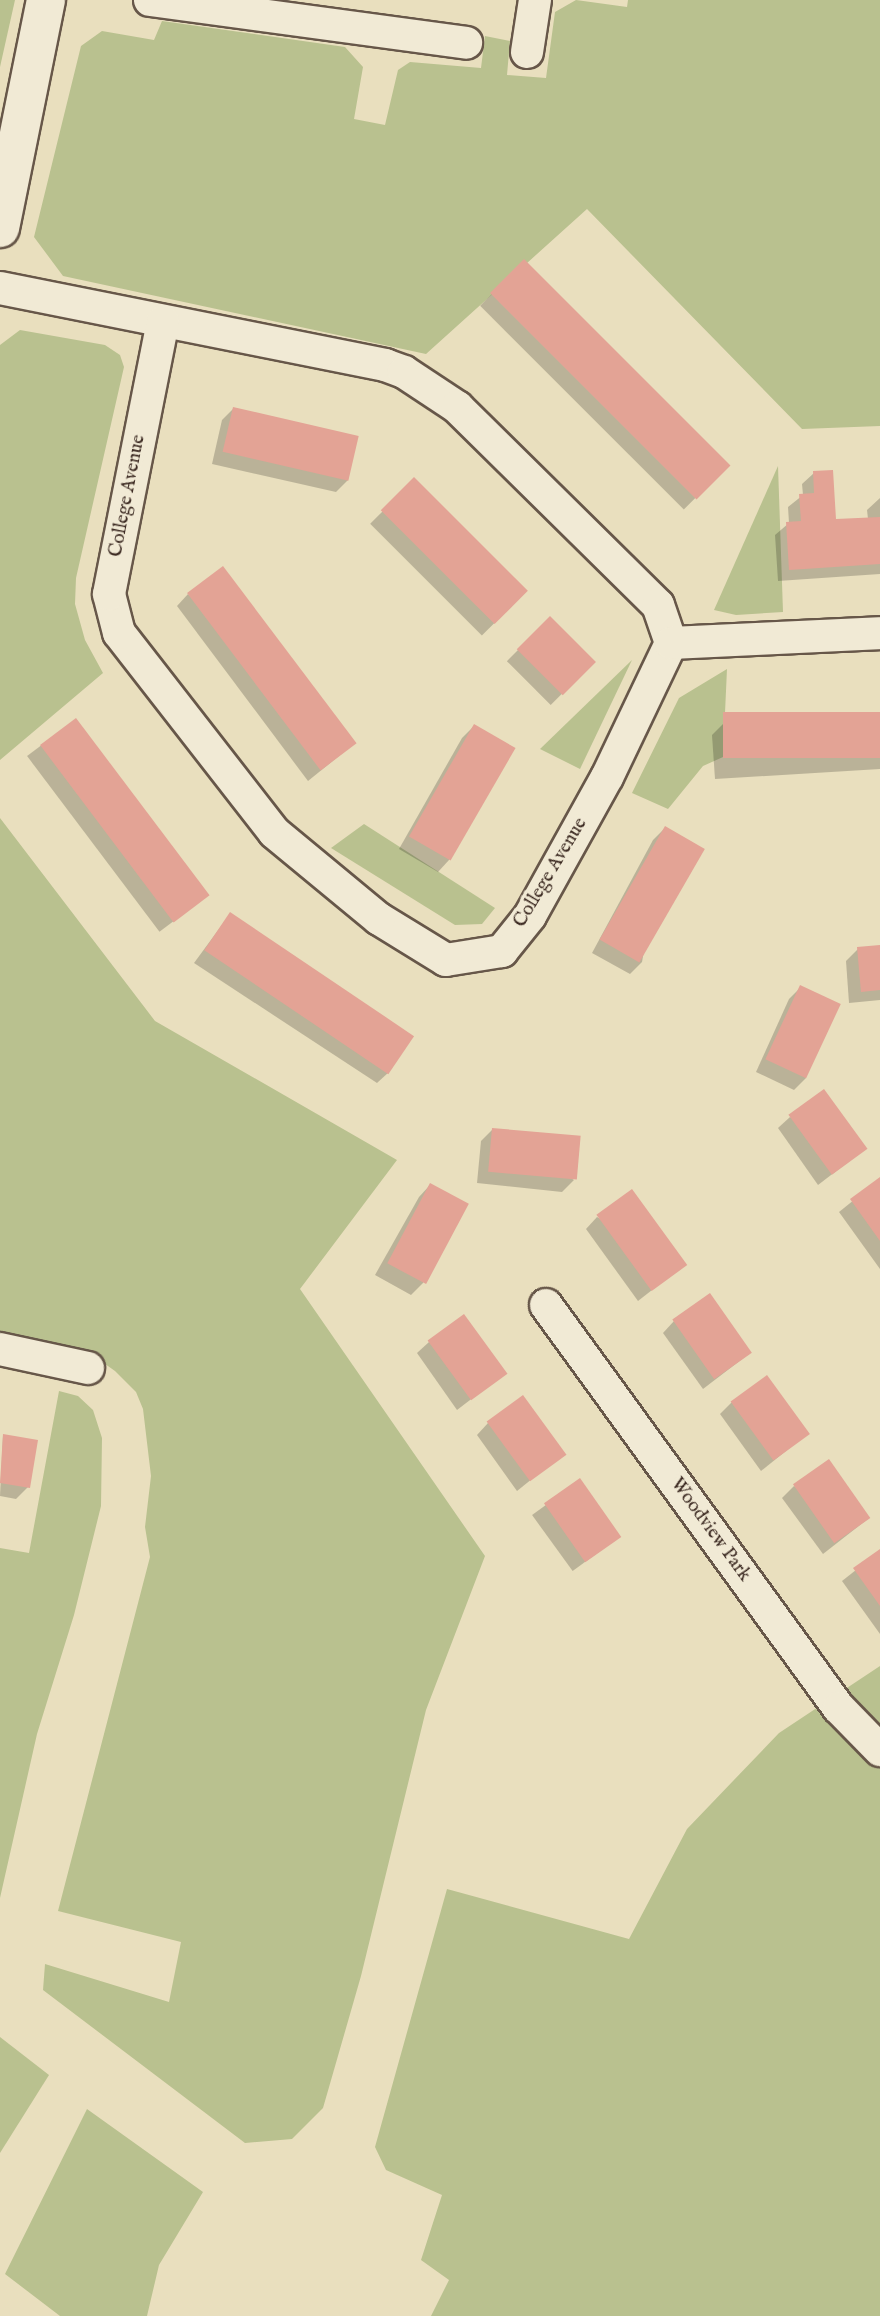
<!DOCTYPE html>
<html>
<head>
<meta charset="utf-8">
<style>
	body { margin:0 }
	#map { position:relative; width:880px; height:2316px; overflow:hidden; background:#e9dfbe; font-family:"IM FELL English",serif }
	div>[style] { position:absolute }
	.green>* { inset:0; background:#b9c18f }
	.shadow>* { inset:0; background:#0003; transform-origin:0 0 }
	.building>* { inset:0; background:#e3a395; transform-origin:0 0 }
	.roads { filter:drop-shadow(2px 0 #675749) drop-shadow(-2px 0 #675749) drop-shadow(0 2px #675749) drop-shadow(0 -2px #675749) }
	.street>* { height:32px; margin:-16px; padding:0 16px; transform-origin:16px; border-radius:16px; background:#f1ead5 }
	.secondary>* { height:38px; margin:-19px; padding:0 19px; transform-origin:19px; border-radius:19px; background:#f1ead5 }
	span { translate:-50% -50%; white-space:nowrap; text-align:center; line-height:1.15; -webkit-text-stroke:7px #f1ead5; paint-order:stroke }
	.street-label { font-size:19px; color:#3c2a22 }
</style>
</head>
<body>
<div id="map">
	<div class="green">
		<div style="clip-path:polygon(0 0,15px 0,0 67px)"></div>
		<div style="clip-path:polygon(576px 0,627px 7px,628px 0,880px 0,880px 426px,802px 429px,587px 209px,426px 354px,63px 276px,34px 237px,81px 46px,102px 31px,154px 40px,162px 21px,345px 47px,363px 67px,354px 119px,385px 125px,398px 70px,410px 62px,481px 68px,485px 36px,510px 41px,507px 75px,546px 78px,555px 12px)"></div>
		<div style="clip-path:polygon(20px 330px,105px 345px,120px 355px,124px 367px,76px 578px,75px 604px,85px 640px,103px 673px,0 760px,0 345px)"></div>
		<div style="clip-path:polygon(778px 466px,783px 612px,736px 615px,714px 610px)"></div>
		<div style="clip-path:polygon(632px 660px,580px 769px,540px 749px)"></div>
		<div style="clip-path:polygon(727px 669px,723px 757px,703px 766px,668px 809px,632px 793px,679px 698px)"></div>
		<div style="clip-path:polygon(0 818px,155px 1021px,397px 1160px,300px 1289px,485px 1556px,426px 1710px,361px 1976px,323px 2108px,292px 2139px,245px 2143px,43px 1990px,45px 1964px,169px 2002px,181px 1942px,58px 1911px,150px 1557px,145px 1527px,151px 1476px,143px 1409px,136px 1392px,115px 1371px,91px 1354px,0 1332px)"></div>
		<div style="clip-path:polygon(364px 824px,495px 908px,482px 924px,455px 925px,331px 848px)"></div>
		<div style="clip-path:polygon(59px 1391px,78px 1396px,93px 1410px,102px 1438px,101px 1506px,74px 1615px,37px 1734px,0 1898px,0 1548px,29px 1553px)"></div>
		<div style="clip-path:polygon(880px 1666px,880px 2316px,431px 2316px,449px 2280px,421px 2260px,442px 2195px,386px 2170px,375px 2147px,447px 1889px,629px 1939px,687px 1829px,779px 1733px)"></div>
		<div style="clip-path:polygon(0 2037px,49px 2075px,0 2153px)"></div>
		<div style="clip-path:polygon(87px 2109px,203px 2192px,159px 2265px,147px 2316px,60px 2316px,5px 2274px)"></div>
	</div>
	<div class="shadow">
		<div style="left:524px;top:262px;width:288px;height:62px;rotate:45deg"></div>
		<div style="clip-path:polygon(233px 409px,348px 480px,336px 492px,212px 464px,222px 420px)"></div>
		<div style="clip-path:polygon(814px 473px,834px 521px,868px 519px,867px 510px,880px 498px,880px 574px,778px 581px,775px 535px,789px 523px,788px 507px,803px 495px,802px 484px)"></div>
		<div style="left:414px;top:480px;width:158px;height:62px;rotate:45deg"></div>
		<div style="clip-path:polygon(188px 594px,355px 743px,308px 781px,177px 606px)"></div>
		<div style="left:550px;top:618px;width:62px;height:61px;rotate:45deg"></div>
		<div style="clip-path:polygon(880px 713px,880px 769px,715px 779px,712px 735px,724px 723px)"></div>
		<div style="left:75px;top:720px;width:220px;height:60px;rotate:53deg"></div>
		<div style="clip-path:polygon(474px 726px,449px 860px,438px 872px,399px 849px,462px 738px)"></div>
		<div style="clip-path:polygon(665px 828px,642px 962px,630px 974px,592px 953px,653px 840px)"></div>
		<div style="clip-path:polygon(230px 914px,389px 1072px,377px 1083px,194px 963px)"></div>
		<div style="clip-path:polygon(880px 947px,880px 1000px,849px 1003px,846px 961px,858px 949px)"></div>
		<div style="clip-path:polygon(801px 987px,806px 1078px,794px 1090px,756px 1072px,789px 999px)"></div>
		<div style="clip-path:polygon(790px 1117px,865px 1149px,818px 1185px,778px 1128px)"></div>
		<div style="clip-path:polygon(493px 1129px,574px 1180px,562px 1192px,477px 1183px,481px 1141px)"></div>
		<div style="clip-path:polygon(880px 1179px,880px 1269px,839px 1212px)"></div>
		<div style="clip-path:polygon(430px 1185px,466px 1205px,423px 1283px,411px 1295px,375px 1275px,419px 1197px)"></div>
		<div style="clip-path:polygon(597px 1217px,684px 1265px,638px 1301px,586px 1229px)"></div>
		<div style="clip-path:polygon(674px 1321px,750px 1353px,703px 1389px,663px 1333px)"></div>
		<div style="clip-path:polygon(429px 1342px,504px 1374px,457px 1410px,417px 1353px)"></div>
		<div style="clip-path:polygon(732px 1402px,807px 1434px,761px 1471px,720px 1414px)"></div>
		<div style="clip-path:polygon(488px 1423px,563px 1454px,517px 1491px,477px 1435px)"></div>
		<div style="clip-path:polygon(3px 1436px,28px 1487px,16px 1499px,0 1496px)"></div>
		<div style="left:579px;top:1481px;width:69px;height:58px;rotate:54deg"></div>
		<div style="clip-path:polygon(794px 1486px,869px 1518px,823px 1554px,782px 1498px)"></div>
		<div style="clip-path:polygon(880px 1551px,880px 1634px,842px 1581px)"></div>
	</div>
	<div class="building">
		<div style="left:524px;top:259px;width:292px;height:48px;rotate:45deg"></div>
		<div style="left:233px;top:407px;width:129px;height:46px;rotate:13deg"></div>
		<div style="clip-path:polygon(833px 470px,836px 519px,880px 517px,880px 564px,789px 570px,786px 522px,801px 521px,799px 494px,814px 493px,813px 471px)"></div>
		<div style="left:414px;top:477px;width:161px;height:47px;rotate:45deg"></div>
		<div style="left:223px;top:566px;width:222px;height:45px;rotate:53deg"></div>
		<div style="left:550px;top:616px;width:65px;height:47px;rotate:45deg"></div>
		<div style="left:880px;top:712px;width:46px;height:157px;rotate:90deg"></div>
		<div style="left:76px;top:718px;width:222px;height:45px;rotate:53deg"></div>
		<div style="left:474px;top:724px;width:48px;height:130px;rotate:30deg"></div>
		<div style="left:665px;top:826px;width:46px;height:131px;rotate:30deg"></div>
		<div style="left:230px;top:912px;width:222px;height:46px;rotate:34deg"></div>
		<div style="clip-path:polygon(880px 945px,880px 990px,861px 992px,857px 947px)"></div>
		<div style="left:800px;top:985px;width:45px;height:82px;rotate:25deg"></div>
		<div style="left:824px;top:1089px;width:74px;height:44px;rotate:54deg"></div>
		<div style="left:492px;top:1128px;width:89px;height:44px;rotate:5deg"></div>
		<div style="clip-path:polygon(880px 1177px,880px 1241px,850px 1199px)"></div>
		<div style="left:430px;top:1183px;width:44px;height:91px;rotate:28deg"></div>
		<div style="left:632px;top:1189px;width:94px;height:44px;rotate:54deg"></div>
		<div style="left:710px;top:1293px;width:73px;height:46px;rotate:55deg"></div>
		<div style="left:464px;top:1314px;width:74px;height:45px;rotate:54deg"></div>
		<div style="left:767px;top:1375px;width:73px;height:45px;rotate:54deg"></div>
		<div style="left:523px;top:1395px;width:74px;height:45px;rotate:54deg"></div>
		<div style="clip-path:polygon(3px 1434px,38px 1440px,30px 1488px,0 1483px)"></div>
		<div style="left:829px;top:1459px;width:72px;height:44px;rotate:55deg"></div>
		<div style="left:580px;top:1478px;width:72px;height:44px;rotate:55deg"></div>
		<div style="clip-path:polygon(880px 1549px,880px 1606px,853px 1568px)"></div>
	</div>
	<div class="roads">
		<div class="street">
			<div style="left:150px;top:0;width:319px;rotate:7.7deg"></div>
			<div style="left:527px;top:52px;width:53px;rotate:-81.3deg"></div>
			<div style="left:0;top:288px;width:393px;rotate:11.3deg"></div>
			<div style="left:385px;top:365px;width:20px;rotate:20deg"></div>
			<div style="left:404px;top:372px;width:64px;rotate:33.4deg"></div>
			<div style="left:457px;top:407px;width:282px;rotate:44.6deg"></div>
			<div style="left:658px;top:605px;width:40px;rotate:71.1deg"></div>
			<div style="left:671px;top:643px;width:148px;rotate:115.5deg"></div>
			<div style="left:607px;top:777px;width:159px;rotate:119deg"></div>
			<div style="left:530px;top:916px;width:45px;rotate:128.7deg"></div>
			<div style="left:502px;top:951px;width:57px;rotate:170.9deg"></div>
			<div style="left:446px;top:960px;width:79px;rotate:-148.5deg"></div>
			<div style="left:379px;top:919px;width:136px;rotate:-140.4deg"></div>
			<div style="left:274px;top:832px;width:252px;rotate:-127.9deg"></div>
			<div style="left:119px;top:633px;width:40px;rotate:-104.4deg"></div>
			<div style="left:109px;top:594px;width:278px;rotate:-78.8deg"></div>
			<div style="left:671px;top:643px;width:209px;rotate:-2.7deg"></div>
			<div style="left:546px;top:1305px;width:498px;rotate:54deg"></div>
			<div style="left:839px;top:1708px;width:59px;rotate:45.7deg"></div>
			<div style="left:0;top:1349px;width:90px;rotate:12.2deg"></div>
		</div>
		<div class="secondary">
			<div style="left:0;top:228px;width:233px;rotate:-78.6deg"></div>
		</div>
	</div>
	<div class="street-label">
		<span style="left:128px;top:496px;rotate:-79deg">College Avenue</span>
		<span style="left:551px;top:873px;rotate:-59deg">College Avenue</span>
		<span style="left:710px;top:1530px;rotate:54deg">Woodview Park</span>
	</div>
</div>
</body>
</html>
